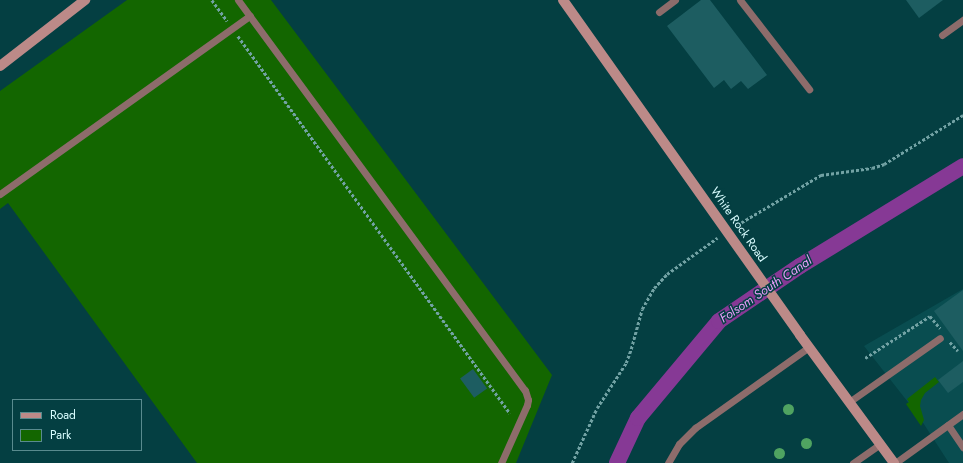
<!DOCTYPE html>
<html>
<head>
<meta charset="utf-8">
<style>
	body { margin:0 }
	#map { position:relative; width:963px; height:463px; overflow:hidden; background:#043f42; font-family:Jost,sans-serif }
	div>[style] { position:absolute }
	.built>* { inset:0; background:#094d50 }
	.green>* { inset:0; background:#136600 }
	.canal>* { height:16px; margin:-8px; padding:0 8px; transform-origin:8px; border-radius:8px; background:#863995 }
	.building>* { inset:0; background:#1d5d61; transform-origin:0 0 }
	.path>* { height:2.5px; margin-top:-1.25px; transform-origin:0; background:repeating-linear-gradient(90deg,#72a2a4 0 3px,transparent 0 5px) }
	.lane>* { height:7px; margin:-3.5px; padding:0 3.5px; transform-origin:3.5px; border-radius:3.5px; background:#8d6c6b }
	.secondary>* { height:10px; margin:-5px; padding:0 5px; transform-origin:5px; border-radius:5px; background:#bc8a88 }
	.trees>* { width:11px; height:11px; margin:-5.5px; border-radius:50%; background:#4fa361 }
	span { translate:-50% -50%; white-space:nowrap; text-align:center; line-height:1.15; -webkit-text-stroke:3px #043f42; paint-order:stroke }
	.street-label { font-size:12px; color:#d9fdff }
	.water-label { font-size:13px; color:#ea9cf9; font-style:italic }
	.legend { position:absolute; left:12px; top:399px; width:130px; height:52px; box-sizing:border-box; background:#043f42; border:1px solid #598b8e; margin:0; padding:5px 7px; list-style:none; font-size:12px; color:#d9fdff }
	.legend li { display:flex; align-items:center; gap:8px; height:20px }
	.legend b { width:20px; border:1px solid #598b8e }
</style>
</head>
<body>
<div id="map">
	<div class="built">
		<div style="clip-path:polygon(963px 289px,963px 463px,949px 463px,918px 415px,864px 346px)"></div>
	</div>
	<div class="green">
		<div style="clip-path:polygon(127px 0,271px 0,552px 375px,516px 463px,197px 463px,8px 203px,0 209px,0 91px)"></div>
		<div style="clip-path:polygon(935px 377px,939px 382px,925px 393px,921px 400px,920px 406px,924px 420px,921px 426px,906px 404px,909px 402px,907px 399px)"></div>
	</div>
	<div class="canal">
		<div style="left:617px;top:463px;width:50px;rotate:-65deg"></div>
		<div style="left:638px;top:418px;width:126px;rotate:-50.1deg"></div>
		<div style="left:719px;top:321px;width:98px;rotate:-34.2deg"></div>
		<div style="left:800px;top:266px;width:191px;rotate:-31.5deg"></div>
	</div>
	<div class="building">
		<div style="clip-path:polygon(701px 0,710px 0,767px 75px,748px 89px,741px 81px,731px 89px,724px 80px,714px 88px,667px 26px)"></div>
		<div style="clip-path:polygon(906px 0,943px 0,919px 18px)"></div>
		<div style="clip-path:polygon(963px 290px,963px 351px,934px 311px)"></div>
		<div style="clip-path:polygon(963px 361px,963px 382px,948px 393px,938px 380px)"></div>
		<div style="left:473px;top:369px;width:24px;height:16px;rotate:54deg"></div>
	</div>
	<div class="path">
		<div style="left:212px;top:0;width:26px;rotate:54deg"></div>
		<div style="left:238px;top:36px;width:465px;rotate:54.2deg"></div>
		<div style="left:737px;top:225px;width:98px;rotate:-30.8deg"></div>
		<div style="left:821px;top:175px;width:51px;rotate:-7.8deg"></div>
		<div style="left:872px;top:168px;width:13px;rotate:-18deg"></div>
		<div style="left:884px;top:164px;width:93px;rotate:-31.8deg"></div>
		<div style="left:950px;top:342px;width:12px;rotate:48deg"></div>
		<div style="left:865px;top:358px;width:77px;rotate:-32.9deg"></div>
		<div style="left:930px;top:316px;width:16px;rotate:50deg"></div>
		<div style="left:572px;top:463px;width:60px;rotate:-65.6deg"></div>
		<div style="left:597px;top:408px;width:54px;rotate:-57.2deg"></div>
		<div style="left:626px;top:363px;width:15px;rotate:-70deg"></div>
		<div style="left:631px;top:349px;width:41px;rotate:-74.6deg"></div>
		<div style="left:642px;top:309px;width:24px;rotate:-60deg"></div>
		<div style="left:654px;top:288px;width:19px;rotate:-47deg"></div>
		<div style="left:667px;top:274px;width:62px;rotate:-35.8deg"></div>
	</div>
	<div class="lane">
		<div style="left:238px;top:0;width:484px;rotate:53.7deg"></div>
		<div style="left:525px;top:390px;width:10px;rotate:73deg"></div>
		<div style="left:528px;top:400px;width:5px;rotate:101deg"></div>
		<div style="left:527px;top:405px;width:64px;rotate:114.1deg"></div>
		<div style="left:740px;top:0;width:113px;rotate:52.2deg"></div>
		<div style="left:659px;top:12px;width:20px;rotate:-37deg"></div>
		<div style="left:942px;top:35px;width:26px;rotate:-36deg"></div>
		<div style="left:0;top:194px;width:307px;rotate:-35.5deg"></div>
		<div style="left:849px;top:402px;width:111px;rotate:-35.1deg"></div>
		<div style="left:948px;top:425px;width:27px;rotate:56deg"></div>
		<div style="left:668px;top:463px;width:22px;rotate:-60deg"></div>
		<div style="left:679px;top:444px;width:23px;rotate:-45deg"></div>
		<div style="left:695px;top:428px;width:140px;rotate:-35.4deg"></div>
		<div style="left:853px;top:463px;width:33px;rotate:-35deg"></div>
		<div style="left:895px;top:463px;width:84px;rotate:-35.8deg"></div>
	</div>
	<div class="secondary">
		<div style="left:563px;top:0;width:410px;rotate:54.7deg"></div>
		<div style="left:800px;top:335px;width:159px;rotate:53.7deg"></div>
		<div style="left:0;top:66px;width:108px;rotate:-37.8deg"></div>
	</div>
	<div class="trees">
		<div style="left:788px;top:409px"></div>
		<div style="left:806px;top:443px"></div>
		<div style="left:779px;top:453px"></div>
	</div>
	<div class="street-label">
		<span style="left:738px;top:225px;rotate:55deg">White Rock Road</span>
	</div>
	<div class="water-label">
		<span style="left:766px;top:290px;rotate:-34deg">Folsom South Canal</span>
	</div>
	<ul class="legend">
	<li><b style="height:5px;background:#bc8a88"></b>Road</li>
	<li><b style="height:11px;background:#136600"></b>Park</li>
	</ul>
</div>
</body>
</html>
